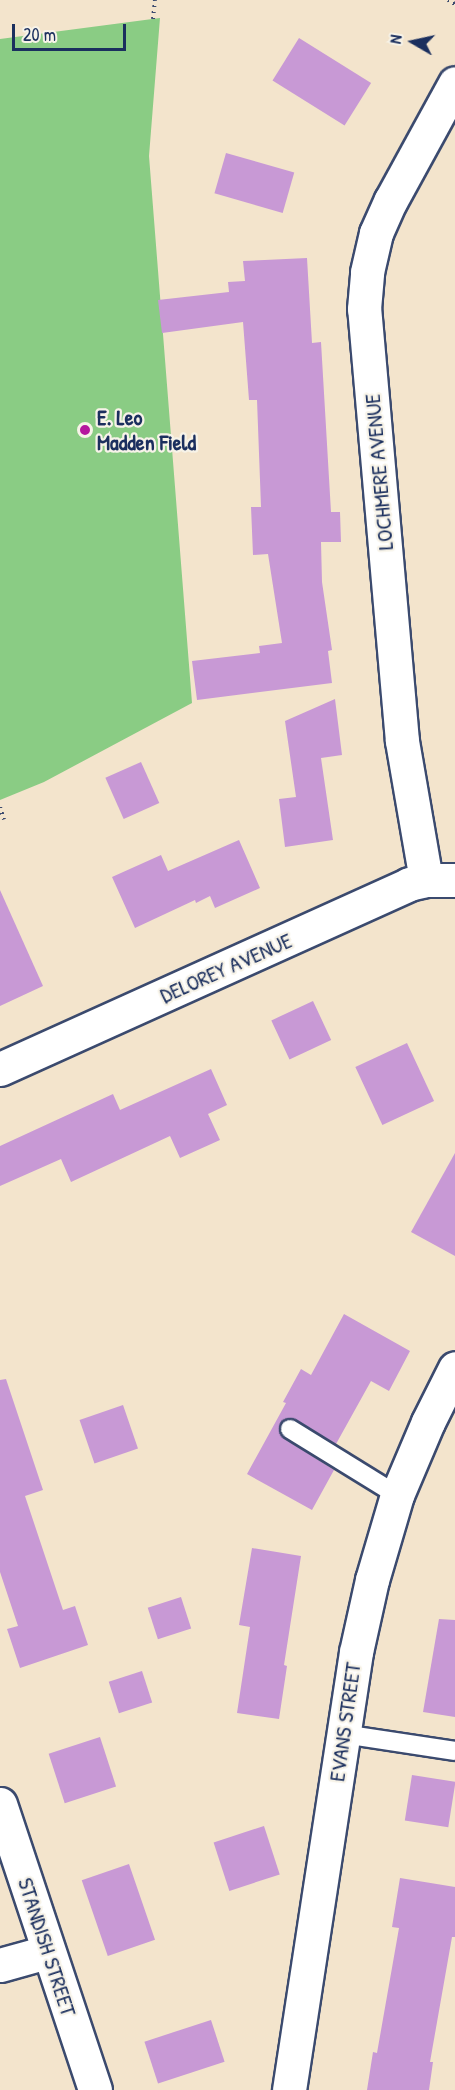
<!DOCTYPE html>
<html>
<head>
<meta charset="utf-8">
<style>
	body { margin:0 }
	#map { position:relative; width:455px; height:2090px; overflow:hidden; background:#f3e4cc; font-family:"Patrick Hand",sans-serif }
	div>[style] { position:absolute }
	.green>* { inset:0; background:#8acc84 }
	.building>* { inset:0; background:#c899d5; transform-origin:0 0 }
	.path>* { height:4px; margin-top:-2px; transform-origin:0; background:repeating-linear-gradient(90deg,#3b4a6e 0 1.5px,transparent 0 6px) }
	.roads { filter:drop-shadow(2px 0 #3b4a6e) drop-shadow(-2px 0 #3b4a6e) drop-shadow(0 2px #3b4a6e) drop-shadow(0 -2px #3b4a6e) }
	.lane>* { height:18px; margin:-9px; padding:0 9px; transform-origin:9px; border-radius:9px; background:#fff }
	.street>* { height:33px; margin:-16.5px; padding:0 16.5px; transform-origin:16.5px; border-radius:16.5px; background:#fff }
	.secondary>* { height:33px; margin:-16.5px; padding:0 16.5px; transform-origin:16.5px; border-radius:16.5px; background:#fff }
	.dots>* { width:16px; height:16px; translate:-50% -50%; box-sizing:border-box; border:3px solid #f7f3e8; border-radius:50% }
	span { translate:-50% -50%; white-space:nowrap; text-align:center; line-height:1.15; -webkit-text-stroke:4.5px #f7f3e8; paint-order:stroke }
	.poi-label { font-size:22px; color:#1b2f5e; font-weight:700 }
	.left { translate:0 -50%; text-align:left }
	.street-label { font-size:22px; color:#1b2f5e }
	.north { position:absolute; left:383px; top:12px; width:60px; height:60px; -webkit-text-stroke:4px #f7f3e8; paint-order:stroke; rotate:279deg; font-size:16px; font-weight:700; line-height:24px; text-align:center; color:#1b2f5e }
	.north::after { content:''; display:block; margin:auto; width:21px; height:27px; background:#1b2f5e; clip-path:polygon(50% 0,100% 100%,50% 72%,0 100%) }
	.scale { position:absolute; left:12px; top:24px; width:114px; height:27px; box-sizing:border-box; border:3px solid #1b2f5e; border-top:0; padding-left:8px; font-size:18px; line-height:21px; white-space:nowrap; color:#1b2f5e; -webkit-text-stroke:4px #f7f3e8; paint-order:stroke }
</style>
</head>
<body>
<div id="map">
	<div class="green">
		<div style="clip-path:polygon(160px 18px,149px 156px,192px 703px,44px 782px,0 800px,0 39px)"></div>
	</div>
	<div class="building">
		<div style="left:299px;top:38px;width:85px;height:50px;rotate:32deg"></div>
		<div style="left:226px;top:153px;width:71px;height:42px;rotate:16deg"></div>
		<div style="clip-path:polygon(307px 258px,312px 343px,321px 342px,331px 512px,340px 512px,341px 542px,321px 542px,322px 582px,332px 650px,328px 651px,332px 683px,197px 700px,192px 661px,260px 653px,259px 646px,282px 643px,268px 554px,253px 555px,251px 507px,261px 507px,257px 400px,249px 400px,243px 322px,162px 333px,158px 300px,229px 292px,228px 282px,245px 281px,243px 261px)"></div>
		<div style="clip-path:polygon(335px 699px,342px 755px,321px 758px,333px 840px,285px 847px,279px 799px,296px 797px,285px 721px)"></div>
		<div style="left:141px;top:762px;width:45px;height:39px;rotate:66deg"></div>
		<div style="clip-path:polygon(239px 840px,260px 888px,215px 908px,210px 896px,196px 903px,195px 900px,135px 928px,112px 877px,161px 855px,168px 871px)"></div>
		<div style="clip-path:polygon(0 890px,43px 986px,0 1006px)"></div>
		<div style="left:313px;top:1001px;width:43px;height:46px;rotate:65deg"></div>
		<div style="left:407px;top:1043px;width:64px;height:57px;rotate:65deg"></div>
		<div style="clip-path:polygon(211px 1069px,227px 1105px,208px 1114px,220px 1140px,180px 1158px,170px 1136px,71px 1182px,61px 1159px,0 1186px,0 1146px,113px 1094px,120px 1110px)"></div>
		<div style="clip-path:polygon(455px 1153px,455px 1256px,411px 1232px)"></div>
		<div style="clip-path:polygon(344px 1314px,410px 1351px,389px 1391px,371px 1381px,336px 1444px,295px 1419px,285px 1419px,280px 1424px,280px 1434px,284px 1438px,334px 1470px,312px 1510px,247px 1474px,286px 1403px,283px 1402px,301px 1369px,311px 1375px)"></div>
		<div style="clip-path:polygon(6px 1379px,43px 1490px,25px 1496px,63px 1610px,75px 1606px,88px 1645px,20px 1668px,7px 1629px,18px 1626px,0 1572px,0 1380px)"></div>
		<div style="left:123px;top:1405px;width:46px;height:46px;rotate:71deg"></div>
		<div style="clip-path:polygon(252px 1548px,301px 1556px,284px 1665px,287px 1666px,279px 1719px,237px 1713px,250px 1627px,239px 1625px)"></div>
		<div style="left:181px;top:1597px;width:33px;height:35px;rotate:72deg"></div>
		<div style="clip-path:polygon(439px 1619px,455px 1620px,455px 1717px,423px 1712px)"></div>
		<div style="left:142px;top:1671px;width:33px;height:35px;rotate:72deg"></div>
		<div style="left:100px;top:1737px;width:52px;height:54px;rotate:72deg"></div>
		<div style="left:412px;top:1775px;width:44px;height:46px;rotate:9deg"></div>
		<div style="left:264px;top:1826px;width:51px;height:53px;rotate:72deg"></div>
		<div style="left:129px;top:1864px;width:80px;height:50px;rotate:71deg"></div>
		<div style="clip-path:polygon(400px 1878px,455px 1887px,455px 1937px,452px 1937px,430px 2062px,433px 2062px,429px 2090px,367px 2090px,373px 2052px,377px 2053px,399px 1928px,392px 1927px)"></div>
		<div style="left:211px;top:2020px;width:44px;height:70px;rotate:72deg"></div>
	</div>
	<div class="path">
		<div style="left:448px;top:0;width:8px;rotate:30deg"></div>
		<div style="left:153px;top:19px;width:19px;rotate:-84deg"></div>
		<div style="left:0;top:807px;width:13px;rotate:72deg"></div>
	</div>
	<div class="roads">
		<div class="lane">
			<div style="left:290px;top:1429px;width:126px;rotate:31.7deg"></div>
			<div style="left:343px;top:1734px;width:113px;rotate:8.6deg"></div>
		</div>
		<div class="street">
			<div style="left:426px;top:880px;width:141px;rotate:-99.8deg"></div>
			<div style="left:402px;top:741px;width:434px;rotate:-95deg"></div>
			<div style="left:364px;top:309px;width:37px;rotate:-85deg"></div>
			<div style="left:367px;top:272px;width:40px;rotate:-77deg"></div>
			<div style="left:376px;top:233px;width:36px;rotate:-66deg"></div>
			<div style="left:391px;top:200px;width:133px;rotate:-61.3deg"></div>
			<div style="left:0;top:1069px;width:449px;rotate:-24.3deg"></div>
			<div style="left:409px;top:884px;width:17px;rotate:-13deg"></div>
			<div style="left:426px;top:880px;width:29px"></div>
			<div style="left:0;top:1804px;width:301px;rotate:71.6deg"></div>
			<div style="left:0;top:1965px;width:49px;rotate:-15.5deg"></div>
		</div>
		<div class="secondary">
			<div style="left:289px;top:2090px;width:443px;rotate:-81.3deg"></div>
			<div style="left:356px;top:1652px;width:74px;rotate:-77.5deg"></div>
			<div style="left:372px;top:1580px;width:89px;rotate:-73.6deg"></div>
			<div style="left:397px;top:1495px;width:79px;rotate:-67deg"></div>
			<div style="left:428px;top:1422px;width:60px;rotate:-63.4deg"></div>
		</div>
	</div>
	<div class="dots">
		<div style="left:85px;top:430px;background:#b5179e"></div>
	</div>
	<div class="poi-label">
		<span class="left" style="left:97px;top:430px">E. Leo<br>Madden Field</span>
	</div>
	<div class="street-label">
		<span style="left:379px;top:472px;rotate:-95deg">LOCHMERE AVENUE</span>
		<span style="left:226px;top:968px;rotate:-24deg">DELOREY AVENUE</span>
		<span style="left:345px;top:1722px;rotate:-82deg">EVANS STREET</span>
		<span style="left:47px;top:1947px;rotate:72deg">STANDISH STREET</span>
	</div>
	<div class="north">N</div>
	<div class="scale">20 m</div>
</div>
</body>
</html>
